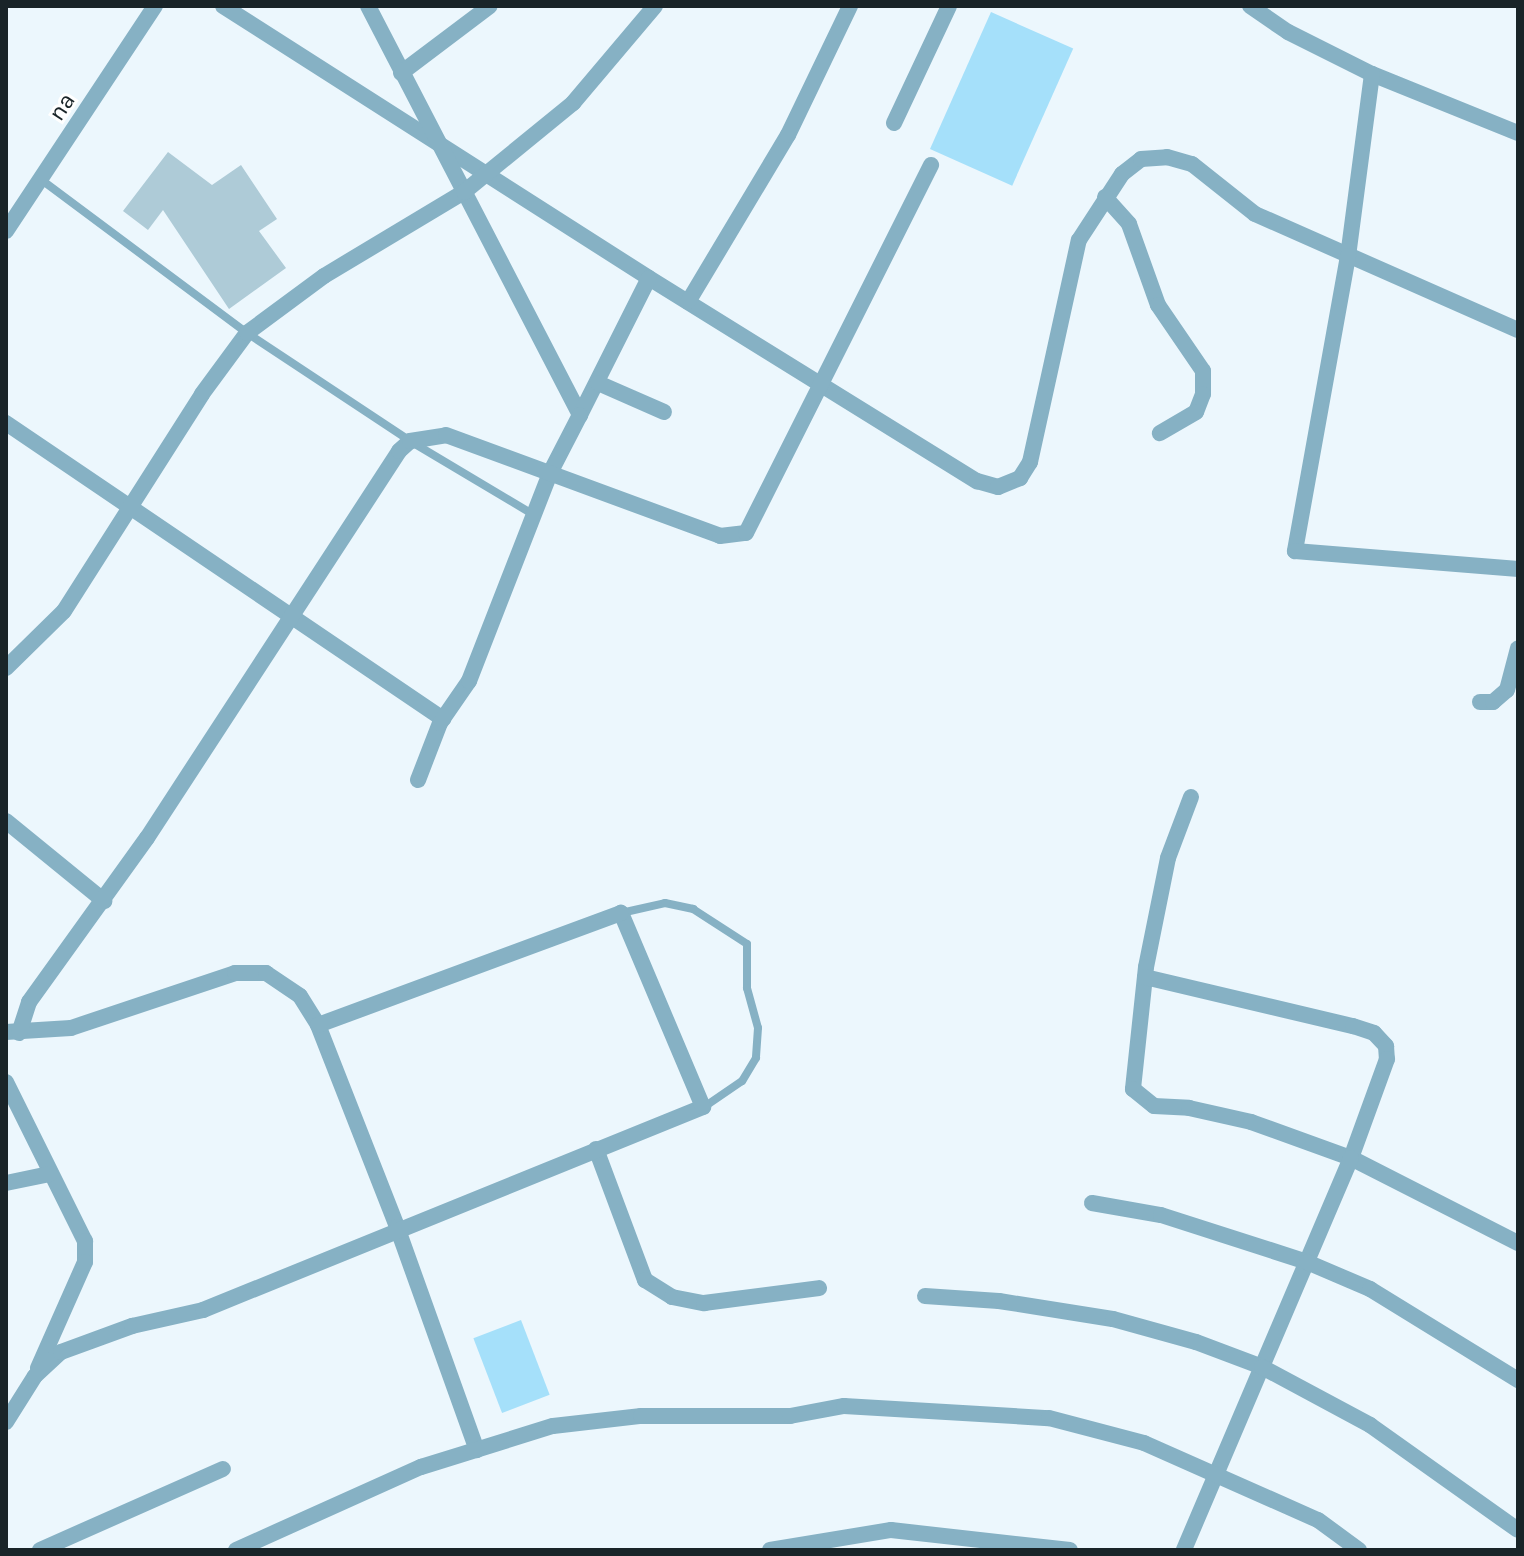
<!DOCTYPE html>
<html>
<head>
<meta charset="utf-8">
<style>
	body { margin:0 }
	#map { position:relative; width:1524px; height:1556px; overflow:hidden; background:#ecf7fd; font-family:Karla,sans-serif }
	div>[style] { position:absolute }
	.green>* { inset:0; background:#a5e0fa; transform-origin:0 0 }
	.building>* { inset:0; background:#aecbd7 }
	.service>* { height:8px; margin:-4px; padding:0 4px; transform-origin:4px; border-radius:4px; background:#86b1c4 }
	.minor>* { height:16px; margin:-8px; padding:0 8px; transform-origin:8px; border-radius:8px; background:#86b1c4 }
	span { translate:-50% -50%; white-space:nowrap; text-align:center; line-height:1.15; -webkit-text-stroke:6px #fff; paint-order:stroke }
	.street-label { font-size:24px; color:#192428 }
	.frame { position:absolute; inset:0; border:8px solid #192428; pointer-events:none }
</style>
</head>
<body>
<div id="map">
	<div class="green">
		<div style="left:991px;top:12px;width:90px;height:150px;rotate:24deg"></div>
		<div style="left:521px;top:1320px;width:80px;height:51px;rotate:69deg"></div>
	</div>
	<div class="building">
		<div style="clip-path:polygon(168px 152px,212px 185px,241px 165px,277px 219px,259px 231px,286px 268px,229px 309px,163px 210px,148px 230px,123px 211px)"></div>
	</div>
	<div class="service">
		<div style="left:43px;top:181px;width:254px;rotate:36.7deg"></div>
		<div style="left:247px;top:333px;width:196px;rotate:33.5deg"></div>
		<div style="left:410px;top:441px;width:144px;rotate:30.8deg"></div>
		<div style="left:621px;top:913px;width:45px;rotate:-12.8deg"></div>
		<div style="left:665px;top:903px;width:29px;rotate:12deg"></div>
		<div style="left:693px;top:909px;width:64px;rotate:32.9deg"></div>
		<div style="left:747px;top:944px;width:44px;rotate:90deg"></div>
		<div style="left:747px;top:988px;width:41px;rotate:74.6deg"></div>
		<div style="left:758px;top:1028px;width:30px;rotate:94deg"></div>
		<div style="left:756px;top:1058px;width:27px;rotate:121deg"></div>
		<div style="left:742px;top:1081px;width:46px;rotate:145.6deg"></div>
	</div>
	<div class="minor">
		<div style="left:223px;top:6px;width:505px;rotate:32.56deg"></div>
		<div style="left:649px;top:278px;width:386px;rotate:31.8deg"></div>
		<div style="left:977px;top:481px;width:22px;rotate:16deg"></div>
		<div style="left:998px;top:487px;width:24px;rotate:-22deg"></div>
		<div style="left:1020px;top:478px;width:19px;rotate:-58deg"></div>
		<div style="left:1030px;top:462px;width:227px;rotate:-77.6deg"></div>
		<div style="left:1079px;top:240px;width:79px;rotate:-56.9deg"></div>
		<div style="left:1122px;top:174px;width:24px;rotate:-38deg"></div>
		<div style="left:1141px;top:159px;width:26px;rotate:-4deg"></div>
		<div style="left:1167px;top:157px;width:26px;rotate:16deg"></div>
		<div style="left:1192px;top:164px;width:80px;rotate:38.4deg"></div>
		<div style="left:1255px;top:214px;width:287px;rotate:23.8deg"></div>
		<div style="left:368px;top:6px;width:461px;rotate:62.6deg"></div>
		<div style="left:580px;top:415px;width:153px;rotate:-63.3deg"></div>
		<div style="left:1250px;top:6px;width:46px;rotate:34.4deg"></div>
		<div style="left:1288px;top:32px;width:94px;rotate:26.6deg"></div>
		<div style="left:1372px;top:74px;width:157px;rotate:22deg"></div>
		<div style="left:401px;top:73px;width:111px;rotate:-37deg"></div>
		<div style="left:1372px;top:74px;width:184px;rotate:97.5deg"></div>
		<div style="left:1348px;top:256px;width:300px;rotate:100.2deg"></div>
		<div style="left:1295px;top:551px;width:224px;rotate:4.6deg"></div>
		<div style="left:894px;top:123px;width:129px;rotate:-64.8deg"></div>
		<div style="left:1105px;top:197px;width:36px;rotate:48deg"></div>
		<div style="left:1129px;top:224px;width:86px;rotate:70.3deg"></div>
		<div style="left:1158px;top:305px;width:80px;rotate:55.7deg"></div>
		<div style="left:1203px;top:371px;width:23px;rotate:90deg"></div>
		<div style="left:1203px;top:394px;width:19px;rotate:111deg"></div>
		<div style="left:1196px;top:412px;width:42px;rotate:149.7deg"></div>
		<div style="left:6px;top:231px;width:270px;rotate:-56.5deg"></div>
		<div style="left:688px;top:302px;width:195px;rotate:-59.1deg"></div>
		<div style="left:788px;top:135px;width:143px;rotate:-64.3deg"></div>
		<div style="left:598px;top:383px;width:72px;rotate:23.7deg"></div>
		<div style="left:6px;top:423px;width:528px;rotate:34.11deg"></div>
		<div style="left:6px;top:668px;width:81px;rotate:-44.5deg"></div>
		<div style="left:64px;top:611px;width:257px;rotate:-57.5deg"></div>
		<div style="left:202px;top:394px;width:76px;rotate:-53.6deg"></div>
		<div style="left:247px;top:333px;width:96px;rotate:-36.5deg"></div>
		<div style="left:324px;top:276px;width:163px;rotate:-31deg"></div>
		<div style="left:464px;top:192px;width:141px;rotate:-39.2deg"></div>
		<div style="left:573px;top:103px;width:127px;rotate:-49.8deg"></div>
		<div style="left:1480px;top:702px;width:13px"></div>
		<div style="left:1493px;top:702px;width:18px;rotate:-41deg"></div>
		<div style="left:1507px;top:690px;width:43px;rotate:-75.3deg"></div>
		<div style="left:418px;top:780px;width:61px;rotate:-68.9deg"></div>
		<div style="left:440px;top:723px;width:51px;rotate:-55.4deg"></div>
		<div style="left:469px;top:681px;width:223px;rotate:-68.7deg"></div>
		<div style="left:550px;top:473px;width:65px;rotate:-62.7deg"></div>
		<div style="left:1191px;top:797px;width:65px;rotate:110.7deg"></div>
		<div style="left:1168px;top:858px;width:111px;rotate:101.4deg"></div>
		<div style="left:1146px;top:967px;width:123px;rotate:96.1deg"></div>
		<div style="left:1133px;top:1089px;width:27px;rotate:39deg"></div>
		<div style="left:1154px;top:1106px;width:35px;rotate:3deg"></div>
		<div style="left:1189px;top:1108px;width:64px;rotate:12.7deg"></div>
		<div style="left:1251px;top:1122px;width:106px;rotate:19.8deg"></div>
		<div style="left:1351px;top:1158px;width:187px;rotate:27deg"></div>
		<div style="left:6px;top:821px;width:127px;rotate:39.2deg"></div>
		<div style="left:1145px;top:977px;width:214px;rotate:13.3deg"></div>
		<div style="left:1353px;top:1026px;width:22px;rotate:18deg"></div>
		<div style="left:1374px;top:1033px;width:18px;rotate:47deg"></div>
		<div style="left:1386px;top:1046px;width:13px;rotate:86deg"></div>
		<div style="left:1387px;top:1059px;width:105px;rotate:110deg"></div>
		<div style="left:1351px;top:1158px;width:426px;rotate:113.1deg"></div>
		<div style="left:6px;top:1032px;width:65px;rotate:-3.5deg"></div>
		<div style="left:71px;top:1028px;width:173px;rotate:-18.5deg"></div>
		<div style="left:235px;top:973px;width:31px"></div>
		<div style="left:266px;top:973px;width:41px;rotate:34.1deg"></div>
		<div style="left:300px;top:996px;width:34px;rotate:58deg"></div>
		<div style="left:318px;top:1025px;width:217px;rotate:68.6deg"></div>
		<div style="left:397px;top:1227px;width:237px;rotate:70.3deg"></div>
		<div style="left:19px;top:1033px;width:33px;rotate:-72deg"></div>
		<div style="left:29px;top:1002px;width:202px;rotate:-54.3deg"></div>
		<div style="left:147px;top:838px;width:462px;rotate:-56.9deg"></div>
		<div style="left:399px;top:451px;width:15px;rotate:-42deg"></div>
		<div style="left:410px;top:441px;width:36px;rotate:-9deg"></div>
		<div style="left:446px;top:435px;width:292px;rotate:20.2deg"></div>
		<div style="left:720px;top:536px;width:26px;rotate:-7deg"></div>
		<div style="left:746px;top:533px;width:412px;rotate:-63.3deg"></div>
		<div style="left:6px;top:1082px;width:178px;rotate:63.6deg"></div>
		<div style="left:85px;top:1241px;width:21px;rotate:90deg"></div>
		<div style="left:85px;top:1262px;width:116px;rotate:113.9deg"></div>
		<div style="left:596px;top:1149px;width:140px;rotate:69.5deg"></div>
		<div style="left:645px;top:1280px;width:32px;rotate:32deg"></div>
		<div style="left:672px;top:1297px;width:33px;rotate:11deg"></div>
		<div style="left:704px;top:1303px;width:116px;rotate:-7.4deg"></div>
		<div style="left:6px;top:1183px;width:45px;rotate:-11.6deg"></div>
		<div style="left:1092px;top:1203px;width:70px;rotate:9.9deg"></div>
		<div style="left:1161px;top:1215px;width:153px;rotate:17.8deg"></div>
		<div style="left:1307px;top:1262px;width:69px;rotate:23.2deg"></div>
		<div style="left:1370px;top:1289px;width:174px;rotate:31.6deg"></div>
		<div style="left:925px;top:1296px;width:74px;rotate:3.9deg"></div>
		<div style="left:999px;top:1301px;width:115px;rotate:9deg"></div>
		<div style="left:1113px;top:1319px;width:86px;rotate:15.5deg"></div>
		<div style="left:1196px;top:1342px;width:71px;rotate:20.7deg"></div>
		<div style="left:1262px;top:1367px;width:123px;rotate:28.2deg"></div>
		<div style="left:1370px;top:1425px;width:181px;rotate:35.4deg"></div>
		<div style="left:6px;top:1422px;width:54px;rotate:-57.8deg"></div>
		<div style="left:35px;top:1376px;width:35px;rotate:-43deg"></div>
		<div style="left:61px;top:1352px;width:76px;rotate:-20.1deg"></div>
		<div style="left:132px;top:1326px;width:73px;rotate:-12.7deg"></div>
		<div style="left:203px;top:1310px;width:540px;rotate:-22.1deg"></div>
		<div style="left:703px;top:1107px;width:211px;rotate:-112.9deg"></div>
		<div style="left:621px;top:913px;width:323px;rotate:159.7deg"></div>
		<div style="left:40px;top:1550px;width:200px;rotate:-23.9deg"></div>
		<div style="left:236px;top:1550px;width:203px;rotate:-24.2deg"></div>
		<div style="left:421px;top:1467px;width:138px;rotate:-17.3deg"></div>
		<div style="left:553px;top:1426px;width:89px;rotate:-6.5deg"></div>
		<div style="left:641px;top:1416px;width:149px"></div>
		<div style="left:790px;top:1416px;width:55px;rotate:-10.5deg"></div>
		<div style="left:844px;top:1406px;width:205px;rotate:3.4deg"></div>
		<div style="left:1049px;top:1418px;width:98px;rotate:14.7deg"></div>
		<div style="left:1144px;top:1443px;width:190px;rotate:23.9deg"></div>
		<div style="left:1318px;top:1520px;width:51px;rotate:36.2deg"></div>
		<div style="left:770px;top:1550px;width:123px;rotate:-9.4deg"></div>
		<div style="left:891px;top:1530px;width:180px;rotate:6.4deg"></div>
	</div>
	<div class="street-label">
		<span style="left:62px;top:107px;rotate:-57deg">na</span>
	</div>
	<div class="frame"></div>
</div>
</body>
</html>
